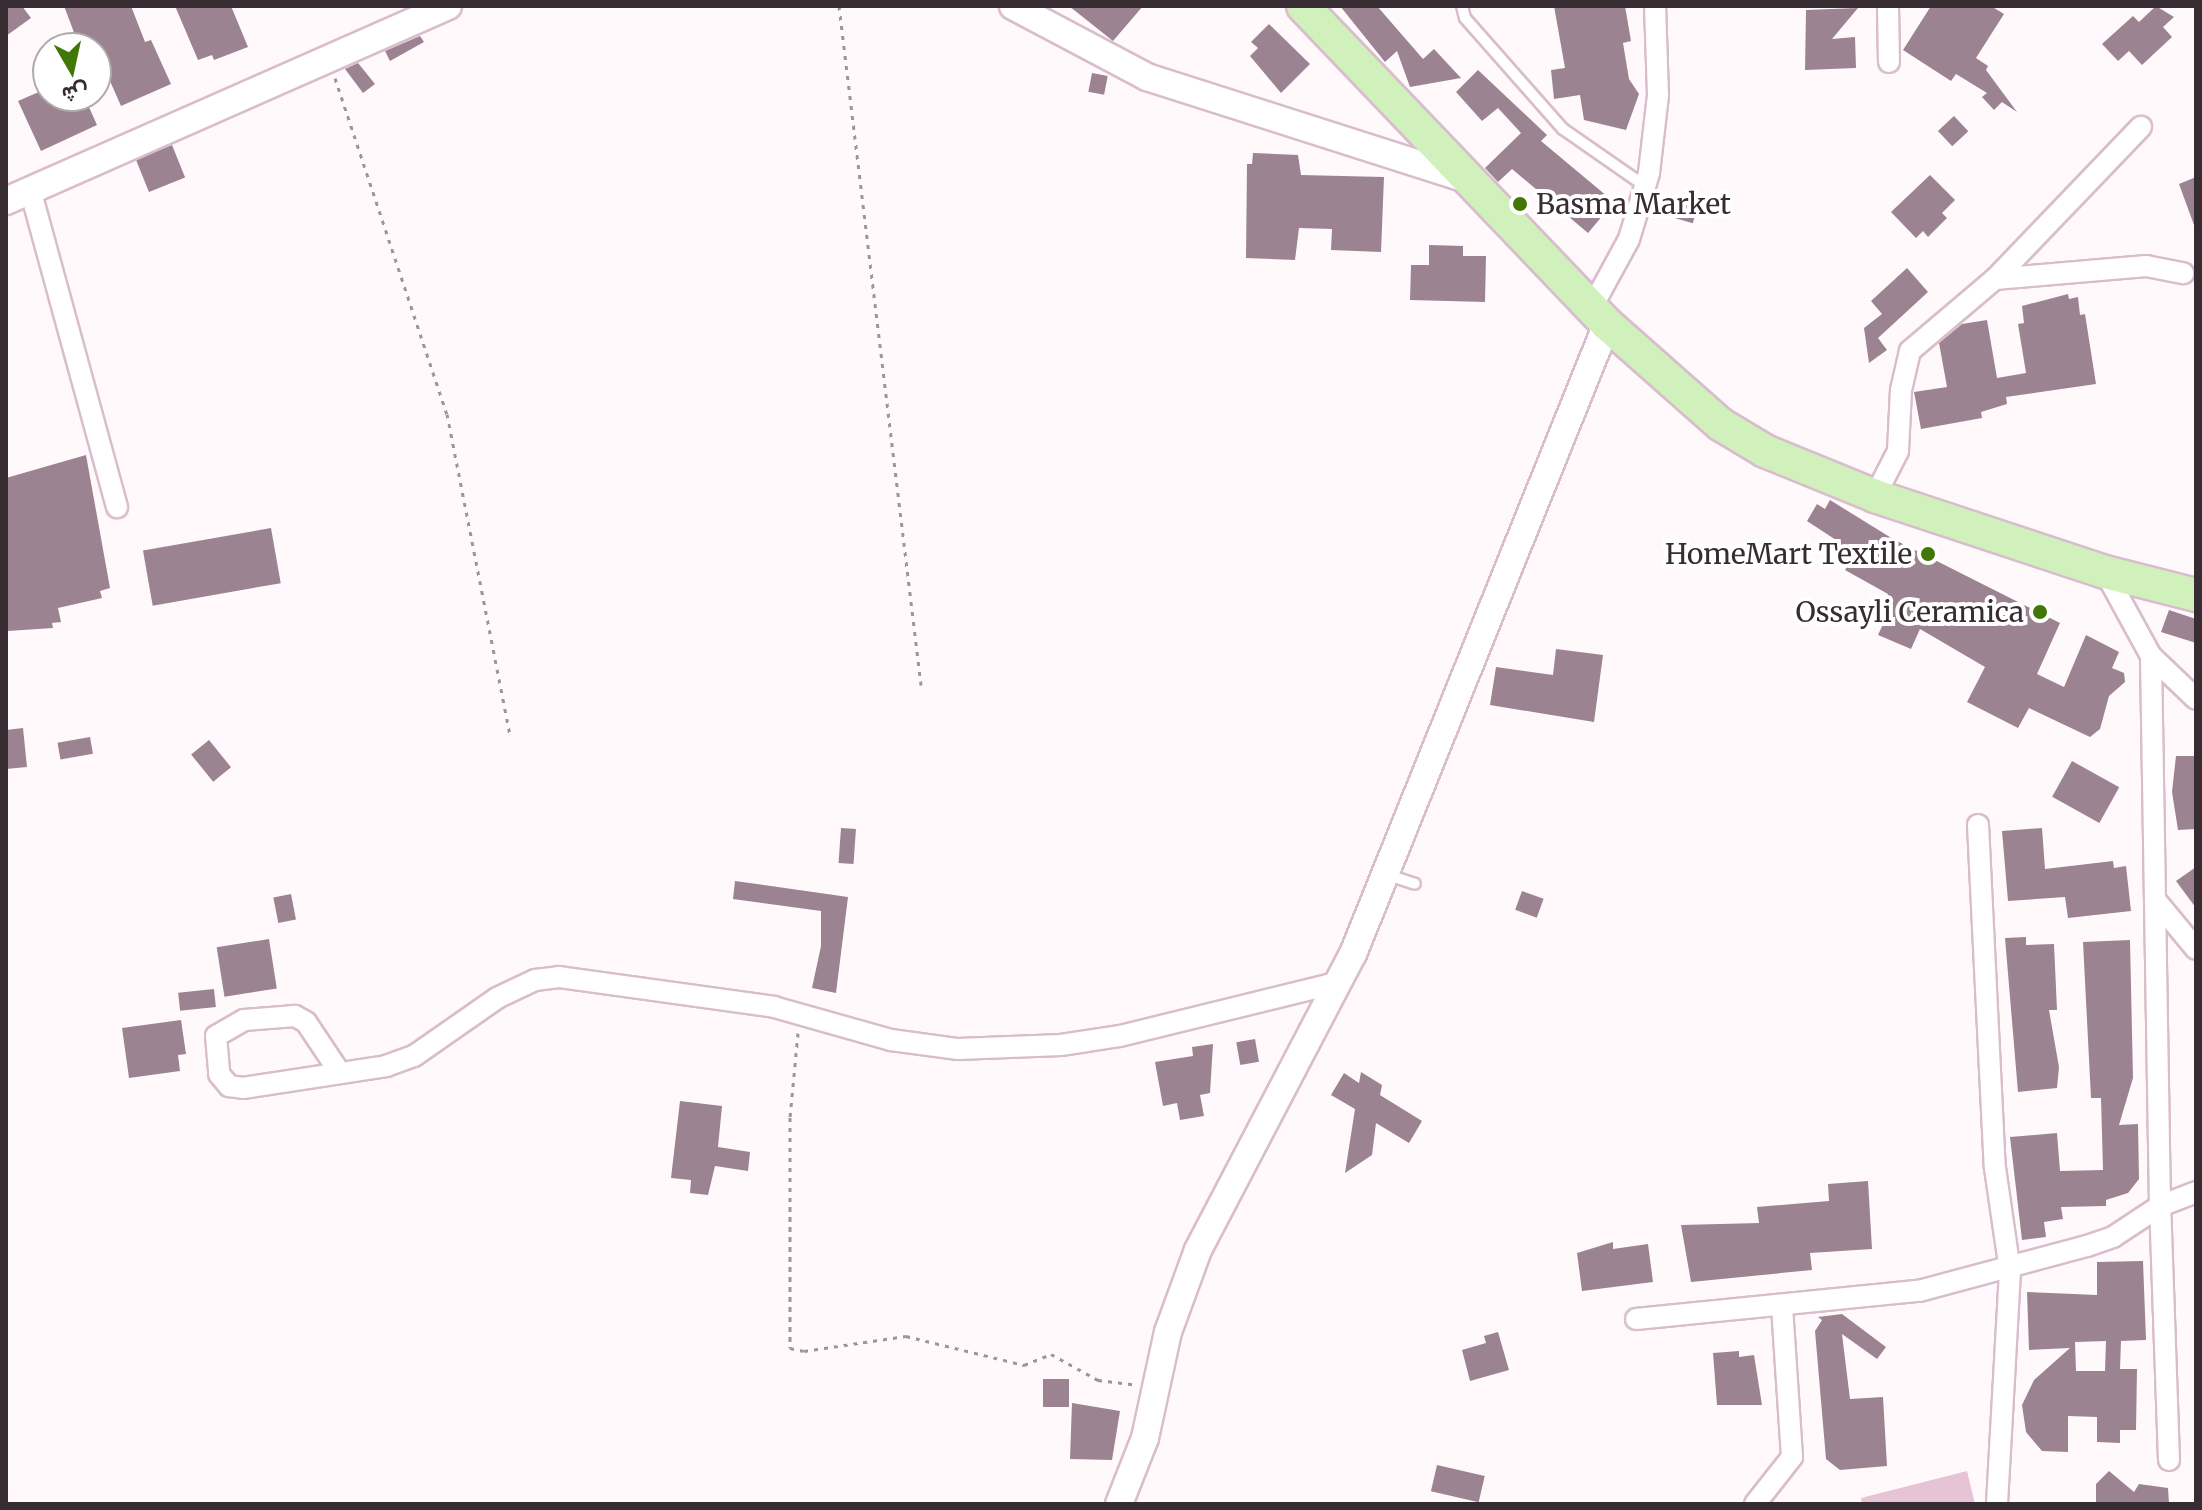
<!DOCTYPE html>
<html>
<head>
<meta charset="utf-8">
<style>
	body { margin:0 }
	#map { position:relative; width:2202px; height:1510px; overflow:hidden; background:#fff9fc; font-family:Merriweather,Vazirmatn,serif }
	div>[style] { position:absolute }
	.green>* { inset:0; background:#e7c3d6 }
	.building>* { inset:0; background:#9c8391; transform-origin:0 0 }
	.path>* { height:3px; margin-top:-1.5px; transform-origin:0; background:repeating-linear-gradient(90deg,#9d959a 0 4px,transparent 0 10px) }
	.roads { filter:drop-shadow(2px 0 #d9bdcc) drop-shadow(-2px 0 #d9bdcc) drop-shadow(0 2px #d9bdcc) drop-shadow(0 -2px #d9bdcc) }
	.service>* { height:10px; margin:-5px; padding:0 5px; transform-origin:5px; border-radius:5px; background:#fff }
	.minor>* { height:20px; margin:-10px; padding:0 10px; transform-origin:10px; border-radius:10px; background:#fff }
	.tertiary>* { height:26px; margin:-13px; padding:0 13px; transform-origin:13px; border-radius:13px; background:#fff }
	.primary>* { height:32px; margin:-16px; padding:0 16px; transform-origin:16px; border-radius:16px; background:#d0f1bc }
	.dots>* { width:22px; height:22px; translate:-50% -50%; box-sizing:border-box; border:4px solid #fff; border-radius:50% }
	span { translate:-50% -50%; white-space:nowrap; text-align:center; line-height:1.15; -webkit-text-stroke:8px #fff; paint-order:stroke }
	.poi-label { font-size:28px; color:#372c32 }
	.left { translate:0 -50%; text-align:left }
	.right { translate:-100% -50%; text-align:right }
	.frame { position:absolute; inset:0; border:8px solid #372c32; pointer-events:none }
	.north { position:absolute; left:32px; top:32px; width:80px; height:80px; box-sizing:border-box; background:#fff; border:2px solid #afabad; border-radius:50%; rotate:171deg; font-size:22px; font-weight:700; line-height:32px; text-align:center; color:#372c32 }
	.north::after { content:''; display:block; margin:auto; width:28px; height:36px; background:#407706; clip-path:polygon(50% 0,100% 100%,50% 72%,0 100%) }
</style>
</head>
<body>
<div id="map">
	<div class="green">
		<div style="clip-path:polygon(1967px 1471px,1975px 1504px,1862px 1504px,1861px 1498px)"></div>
	</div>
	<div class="building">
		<div style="clip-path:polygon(6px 6px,22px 6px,31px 18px,6px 36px)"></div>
		<div style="clip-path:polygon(64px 6px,131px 6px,145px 42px,151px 40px,171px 84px,121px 106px,91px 38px,78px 43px)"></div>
		<div style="clip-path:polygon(175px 6px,231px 6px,248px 47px,214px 60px,212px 55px,198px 60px)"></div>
		<div style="clip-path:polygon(1069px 6px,1143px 6px,1113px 41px)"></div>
		<div style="clip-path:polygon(1340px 6px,1377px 6px,1423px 59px,1434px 49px,1461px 78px,1410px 87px,1397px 51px,1385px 62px)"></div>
		<div style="clip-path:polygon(1554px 6px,1625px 6px,1631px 41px,1623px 43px,1629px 79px,1639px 94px,1626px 130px,1584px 120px,1580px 95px,1554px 99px,1551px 70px,1565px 68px)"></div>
		<div style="clip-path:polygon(1931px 6px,1991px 6px,2004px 14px,1976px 58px,1988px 66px,1986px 70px,2017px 112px,2002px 102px,1994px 110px,1982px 97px,1987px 93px,1956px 74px,1951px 81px,1903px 50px)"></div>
		<div style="clip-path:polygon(2156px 6px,2174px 17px,2163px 27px,2172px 37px,2142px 65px,2129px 51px,2118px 61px,2102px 44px,2133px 16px,2139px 22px)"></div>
		<div style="clip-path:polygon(1858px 8px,1832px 39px,1855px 37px,1856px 68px,1805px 70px,1806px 10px)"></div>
		<div style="clip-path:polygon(1269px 24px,1310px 64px,1281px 93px,1250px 56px,1258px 48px,1251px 42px)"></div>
		<div style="clip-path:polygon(420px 36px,424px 42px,390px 61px,385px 51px)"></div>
		<div style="clip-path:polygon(358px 63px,375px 84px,363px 93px,345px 69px)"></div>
		<div style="clip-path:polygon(1478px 70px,1547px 135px,1541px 141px,1614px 202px,1588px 233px,1512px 169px,1498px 182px,1485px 168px,1521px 133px,1498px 108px,1482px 121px,1456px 92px)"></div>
		<div style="left:1092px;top:73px;width:16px;height:19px;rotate:11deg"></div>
		<div style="clip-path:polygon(48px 88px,48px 96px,84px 96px,97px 125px,41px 151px,18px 101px)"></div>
		<div style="left:1954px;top:116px;width:21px;height:22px;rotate:47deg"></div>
		<div style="left:172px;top:145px;width:35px;height:39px;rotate:68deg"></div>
		<div style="clip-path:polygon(1253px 153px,1298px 155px,1301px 175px,1384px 177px,1381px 252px,1331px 250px,1332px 229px,1299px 228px,1295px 260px,1246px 258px,1247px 164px,1252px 164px)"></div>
		<div style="clip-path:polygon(1930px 175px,1955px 200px,1942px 213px,1947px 218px,1928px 237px,1923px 231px,1916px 238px,1891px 212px)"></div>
		<div style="clip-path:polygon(2196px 177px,2196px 225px,2194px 225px,2179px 184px)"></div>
		<div style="left:1681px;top:199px;width:18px;height:20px;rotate:16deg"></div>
		<div style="clip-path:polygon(1429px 245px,1463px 246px,1463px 256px,1486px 256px,1485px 302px,1410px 300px,1411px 265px,1429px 265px)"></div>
		<div style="clip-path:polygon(1907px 268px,1928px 292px,1878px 338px,1887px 350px,1869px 363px,1864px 328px,1882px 314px,1871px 301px)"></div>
		<div style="clip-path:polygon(2068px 294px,2069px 299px,2078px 297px,2080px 315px,2085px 314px,2096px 384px,2006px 397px,2007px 404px,1981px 412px,1982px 418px,1921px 429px,1914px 392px,1947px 387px,1939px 343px,1962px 324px,1987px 320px,1997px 378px,2026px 373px,2018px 324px,2024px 323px,2022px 306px)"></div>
		<div style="clip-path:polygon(86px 455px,110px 588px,100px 591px,102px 598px,58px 608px,61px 622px,52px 623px,53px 628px,8px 631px,6px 478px)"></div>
		<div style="clip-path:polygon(1830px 500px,1893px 539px,2060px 623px,2037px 674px,2064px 687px,2086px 635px,2119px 652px,2112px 668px,2124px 673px,2125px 682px,2109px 696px,2100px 729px,2090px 737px,2029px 708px,2018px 728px,1967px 702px,1985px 667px,1920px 629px,1911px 649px,1878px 635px,1884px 622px,1877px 619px,1888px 594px,1845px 570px,1850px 562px,1830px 551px,1836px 540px,1807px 521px,1817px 504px,1825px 509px)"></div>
		<div style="left:271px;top:528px;width:56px;height:130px;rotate:80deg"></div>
		<div style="clip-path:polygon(2169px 610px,2196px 619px,2196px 643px,2161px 632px)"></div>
		<div style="clip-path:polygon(1556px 649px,1603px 655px,1594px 722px,1490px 705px,1496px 667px,1553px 675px)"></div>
		<div style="clip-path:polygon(23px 728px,27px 767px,6px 769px,6px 730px)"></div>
		<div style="left:90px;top:737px;width:17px;height:33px;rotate:80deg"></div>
		<div style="left:209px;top:740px;width:35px;height:23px;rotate:51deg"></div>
		<div style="clip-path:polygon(2176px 756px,2196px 756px,2196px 829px,2178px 830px,2172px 792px)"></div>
		<div style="left:2072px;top:761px;width:54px;height:41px;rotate:29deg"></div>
		<div style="left:841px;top:828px;width:15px;height:35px;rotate:4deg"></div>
		<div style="clip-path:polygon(2042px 828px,2045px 869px,2113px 861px,2114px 868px,2126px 866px,2131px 911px,2068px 918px,2065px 897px,2008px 901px,2002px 831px)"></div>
		<div style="clip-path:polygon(2196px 867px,2196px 908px,2176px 881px)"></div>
		<div style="clip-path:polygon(735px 881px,848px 897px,836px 993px,812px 988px,821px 946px,821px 911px,733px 899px)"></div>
		<div style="left:1522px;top:891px;width:23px;height:20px;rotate:20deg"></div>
		<div style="left:291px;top:894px;width:26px;height:18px;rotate:79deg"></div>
		<div style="clip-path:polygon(2026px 937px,2026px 945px,2054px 944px,2057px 1010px,2049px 1010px,2059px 1067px,2057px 1088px,2018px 1092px,2005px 938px)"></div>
		<div style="left:269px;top:939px;width:50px;height:53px;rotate:81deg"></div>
		<div style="clip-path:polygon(2130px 940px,2133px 1078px,2119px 1125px,2138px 1124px,2139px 1179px,2128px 1193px,2106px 1200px,2106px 1206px,2061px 1207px,2063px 1219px,2044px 1222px,2046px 1237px,2022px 1240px,2010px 1137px,2057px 1133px,2060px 1171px,2103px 1170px,2101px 1098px,2091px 1098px,2083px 942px)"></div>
		<div style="left:214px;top:989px;width:18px;height:36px;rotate:84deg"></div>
		<div style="clip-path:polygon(181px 1020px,186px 1054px,178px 1055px,180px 1071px,129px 1078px,122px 1028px)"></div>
		<div style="left:1255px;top:1039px;width:23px;height:19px;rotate:80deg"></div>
		<div style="clip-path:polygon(1213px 1044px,1210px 1093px,1200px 1095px,1204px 1116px,1180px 1120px,1177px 1103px,1163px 1106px,1155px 1062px,1193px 1056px,1192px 1047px)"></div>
		<div style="clip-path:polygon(1361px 1072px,1382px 1085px,1380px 1095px,1422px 1121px,1409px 1143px,1376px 1123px,1372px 1155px,1345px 1173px,1355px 1109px,1331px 1095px,1344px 1073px,1359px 1083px)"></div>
		<div style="clip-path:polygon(680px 1101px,722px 1106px,718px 1147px,750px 1152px,748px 1171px,715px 1166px,708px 1195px,690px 1193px,691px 1180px,671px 1178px)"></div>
		<div style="clip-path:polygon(1868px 1181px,1872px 1249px,1810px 1253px,1812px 1270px,1691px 1282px,1681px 1225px,1759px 1223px,1757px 1207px,1829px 1201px,1828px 1184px)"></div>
		<div style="clip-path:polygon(1613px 1242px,1613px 1249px,1648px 1244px,1653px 1282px,1582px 1291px,1577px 1253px)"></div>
		<div style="clip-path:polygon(evenodd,2143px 1261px,2146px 1340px,2121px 1341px,2120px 1369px,2137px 1369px,2136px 1430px,2120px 1430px,2120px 1443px,2097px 1442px,2097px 1417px,2068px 1416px,2068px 1452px,2042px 1451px,2026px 1432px,2022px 1405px,2034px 1380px,2070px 1348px,2029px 1350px,2027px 1292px,2097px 1295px,2097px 1262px,2143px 1261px,2106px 1341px,2105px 1371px,2076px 1371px,2075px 1342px,2106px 1341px)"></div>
		<div style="clip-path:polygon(1842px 1314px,1886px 1347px,1877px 1359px,1842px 1334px,1850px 1399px,1883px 1397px,1887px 1466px,1840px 1470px,1826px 1459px,1815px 1331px,1822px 1320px,1818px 1317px)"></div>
		<div style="clip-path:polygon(1498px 1332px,1509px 1370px,1470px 1381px,1462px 1350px,1486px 1343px,1484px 1336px)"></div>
		<div style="clip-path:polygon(1739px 1351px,1739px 1357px,1754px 1355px,1762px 1405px,1717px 1405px,1713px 1353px)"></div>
		<div style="left:1043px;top:1379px;width:26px;height:28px"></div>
		<div style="clip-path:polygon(1072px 1403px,1120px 1411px,1112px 1460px,1070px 1459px)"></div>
		<div style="left:1437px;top:1465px;width:49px;height:27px;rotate:13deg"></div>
		<div style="clip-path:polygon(2109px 1471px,2134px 1492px,2139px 1484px,2168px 1488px,2169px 1504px,2096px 1504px,2096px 1484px)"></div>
	</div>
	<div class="path">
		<div style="left:839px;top:6px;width:684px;rotate:83.11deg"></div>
		<div style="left:335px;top:78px;width:354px;rotate:71.6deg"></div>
		<div style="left:447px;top:414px;width:326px;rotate:78.9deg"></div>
		<div style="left:798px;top:1033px;width:84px;rotate:95.4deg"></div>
		<div style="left:790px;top:1117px;width:231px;rotate:90deg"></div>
		<div style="left:790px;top:1348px;width:14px;rotate:12deg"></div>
		<div style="left:804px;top:1351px;width:103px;rotate:-8.4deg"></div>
		<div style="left:906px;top:1336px;width:122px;rotate:13.8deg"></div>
		<div style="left:1024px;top:1365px;width:29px;rotate:-22deg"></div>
		<div style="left:1051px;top:1354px;width:54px;rotate:29deg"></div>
		<div style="left:1098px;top:1380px;width:35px;rotate:7deg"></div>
	</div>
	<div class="roads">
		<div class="service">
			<div style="left:1462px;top:6px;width:12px;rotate:76deg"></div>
			<div style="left:1465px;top:18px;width:148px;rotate:48.6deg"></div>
			<div style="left:1563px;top:129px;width:100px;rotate:34.8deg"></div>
			<div style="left:1388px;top:875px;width:28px;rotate:18deg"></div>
		</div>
		<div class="minor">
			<div style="left:1888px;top:6px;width:56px;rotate:89deg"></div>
			<div style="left:30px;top:189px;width:330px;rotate:74.7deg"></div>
			<div style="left:1995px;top:279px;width:152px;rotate:-4.9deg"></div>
			<div style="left:2146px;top:266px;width:38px;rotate:11deg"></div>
			<div style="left:1592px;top:307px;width:77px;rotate:-61.4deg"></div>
			<div style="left:1629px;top:239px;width:69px;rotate:-73.1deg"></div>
			<div style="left:1649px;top:173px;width:79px;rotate:-83.4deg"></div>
			<div style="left:1658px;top:95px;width:89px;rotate:-91.9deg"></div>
			<div style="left:1875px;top:496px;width:51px;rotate:-62.9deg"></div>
			<div style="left:1898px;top:451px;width:61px;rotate:-87.2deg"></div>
			<div style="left:1901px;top:390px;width:40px;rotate:-77deg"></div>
			<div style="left:1910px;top:351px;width:111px;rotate:-40.3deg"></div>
			<div style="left:1995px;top:279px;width:211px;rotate:-46.2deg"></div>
			<div style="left:2105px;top:572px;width:96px;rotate:61.3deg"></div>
			<div style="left:2151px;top:656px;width:62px;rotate:43.7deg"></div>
			<div style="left:1978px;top:825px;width:343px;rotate:87.2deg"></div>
			<div style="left:1995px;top:1168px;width:104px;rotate:81.7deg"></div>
			<div style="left:2010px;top:1271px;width:233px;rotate:93.2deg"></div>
			<div style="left:2157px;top:902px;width:61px;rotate:50.3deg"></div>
			<div style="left:340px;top:1073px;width:61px;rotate:-123.7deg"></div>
			<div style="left:306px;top:1022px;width:13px;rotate:-151deg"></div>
			<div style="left:295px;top:1016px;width:51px;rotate:175.5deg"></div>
			<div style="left:244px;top:1020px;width:32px;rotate:150deg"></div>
			<div style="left:216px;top:1036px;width:38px;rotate:85deg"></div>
			<div style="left:219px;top:1074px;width:16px;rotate:50deg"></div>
			<div style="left:229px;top:1086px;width:14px;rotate:8deg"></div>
			<div style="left:243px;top:1088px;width:145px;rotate:-8.7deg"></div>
			<div style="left:386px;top:1066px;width:30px;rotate:-20deg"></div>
			<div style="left:414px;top:1056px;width:101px;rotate:-34.9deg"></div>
			<div style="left:497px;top:998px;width:42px;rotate:-25.3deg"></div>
			<div style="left:535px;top:980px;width:24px;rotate:-7deg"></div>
			<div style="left:559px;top:977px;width:217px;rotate:7.9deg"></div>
			<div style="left:774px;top:1007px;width:122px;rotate:15.8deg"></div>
			<div style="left:891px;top:1040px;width:68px;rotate:7.7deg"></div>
			<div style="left:958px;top:1049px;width:103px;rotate:-2.2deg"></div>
			<div style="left:1061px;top:1045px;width:60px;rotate:-8.7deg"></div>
			<div style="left:1120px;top:1036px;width:227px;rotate:-13.8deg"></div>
			<div style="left:1636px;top:1319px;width:284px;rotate:-5.7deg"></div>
			<div style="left:1919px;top:1291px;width:174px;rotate:-15deg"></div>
			<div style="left:2087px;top:1246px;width:28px;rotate:-19deg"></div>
			<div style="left:2113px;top:1237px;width:56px;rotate:-33.4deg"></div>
			<div style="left:2160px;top:1206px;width:550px;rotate:-90.94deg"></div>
			<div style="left:2169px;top:1460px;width:254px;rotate:-92deg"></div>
			<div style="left:2160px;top:1206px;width:39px;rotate:-21deg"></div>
			<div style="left:1755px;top:1504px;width:60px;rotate:-51.8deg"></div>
			<div style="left:1792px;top:1457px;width:150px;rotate:-93.8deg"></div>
		</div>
		<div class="tertiary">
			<div style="left:1013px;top:6px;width:152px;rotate:27.9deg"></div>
			<div style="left:1147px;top:77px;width:339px;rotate:17.7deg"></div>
			<div style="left:6px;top:201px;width:483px;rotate:-23.8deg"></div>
			<div style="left:1119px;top:1504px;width:71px;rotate:-68.5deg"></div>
			<div style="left:1145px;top:1438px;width:108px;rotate:-77.8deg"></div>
			<div style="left:1168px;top:1332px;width:87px;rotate:-69.9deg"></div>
			<div style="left:1198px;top:1250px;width:334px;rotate:-62.4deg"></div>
			<div style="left:1353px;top:954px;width:679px;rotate:-68.04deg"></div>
		</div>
		<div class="primary">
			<div style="left:1303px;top:6px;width:440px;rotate:46.3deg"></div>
			<div style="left:1607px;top:324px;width:151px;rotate:41.5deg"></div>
			<div style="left:1720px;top:424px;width:52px;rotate:31deg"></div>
			<div style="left:1765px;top:451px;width:119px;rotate:22.2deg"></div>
			<div style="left:1875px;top:496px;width:242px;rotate:18.3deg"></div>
			<div style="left:2105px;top:572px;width:94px;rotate:14.2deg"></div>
		</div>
	</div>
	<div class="dots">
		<div style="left:1520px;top:204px;background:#407706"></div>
		<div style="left:1928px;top:554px;background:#407706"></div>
		<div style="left:2040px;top:612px;background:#407706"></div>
	</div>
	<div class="poi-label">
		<span class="left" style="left:1536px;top:204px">Basma Market</span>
		<span class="right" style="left:1912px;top:554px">HomeMart Textile</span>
		<span class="right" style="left:2024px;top:612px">Ossayli Ceramica</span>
	</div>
	<div class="frame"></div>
	<div class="north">ش</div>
</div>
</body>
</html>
